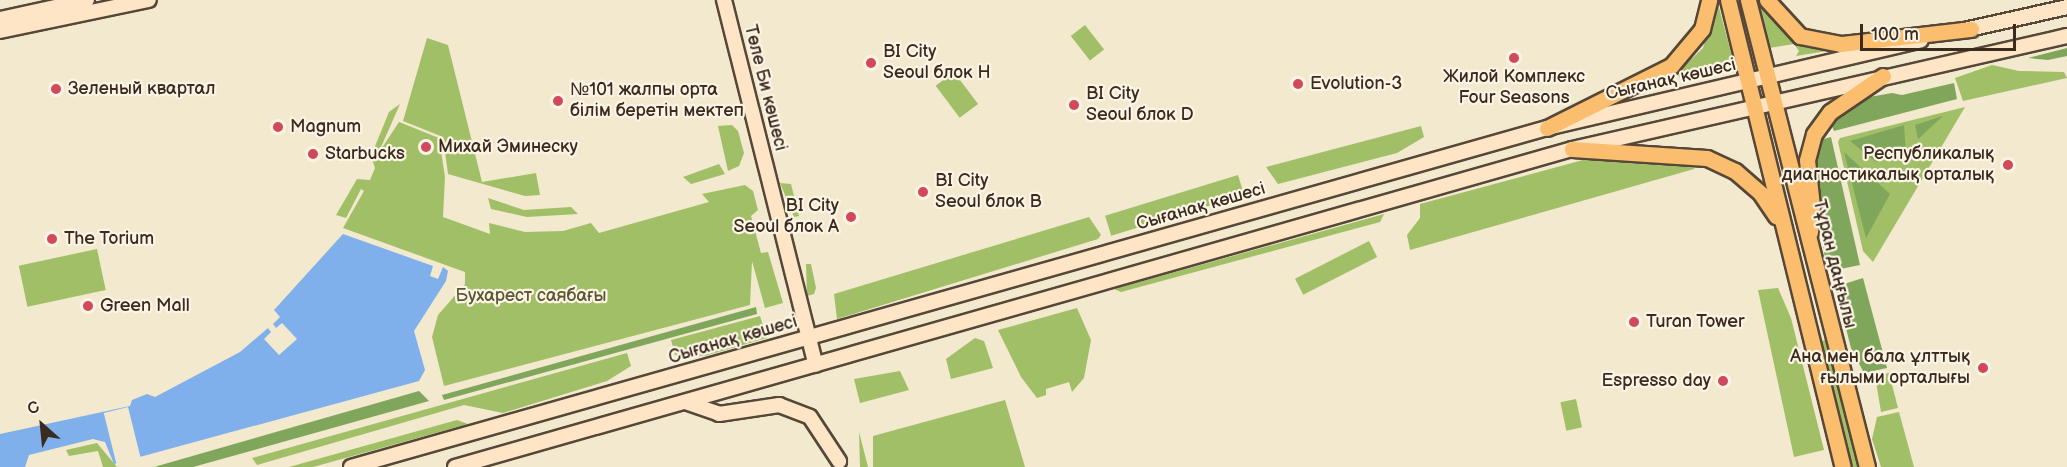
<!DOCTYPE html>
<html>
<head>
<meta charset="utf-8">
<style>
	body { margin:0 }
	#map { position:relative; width:2067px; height:467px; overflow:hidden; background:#f2e9ce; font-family:"Balsamiq Sans",sans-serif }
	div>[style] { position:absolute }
	.green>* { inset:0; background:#a1bf66; transform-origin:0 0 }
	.forest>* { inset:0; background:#80a65b }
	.water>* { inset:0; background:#7fb0eb }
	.pier>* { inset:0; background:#f2e9ce; transform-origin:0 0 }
	.roads { filter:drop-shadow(2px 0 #564738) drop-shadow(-2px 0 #564738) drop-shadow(0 2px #564738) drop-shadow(0 -2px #564738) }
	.secondary>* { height:14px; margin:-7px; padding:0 7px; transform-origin:7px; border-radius:7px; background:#fde5c5 }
	.primary>* { height:15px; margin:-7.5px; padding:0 7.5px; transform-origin:7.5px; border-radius:7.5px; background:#fabe6e }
	.dots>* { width:16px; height:16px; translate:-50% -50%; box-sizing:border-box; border:3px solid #fcf5e5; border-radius:50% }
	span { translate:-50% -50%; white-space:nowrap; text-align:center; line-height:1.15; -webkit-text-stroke:4.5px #fcf5e5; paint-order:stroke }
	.poi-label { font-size:18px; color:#3b2a1e }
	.left { translate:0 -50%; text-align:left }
	.right { translate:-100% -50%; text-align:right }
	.street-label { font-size:18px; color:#3b2a1e }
	.park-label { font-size:18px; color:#5a5734 }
	.north { position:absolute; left:12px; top:395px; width:60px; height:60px; -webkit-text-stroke:4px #fcf5e5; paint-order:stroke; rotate:333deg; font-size:16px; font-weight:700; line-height:24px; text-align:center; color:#3b2a1e }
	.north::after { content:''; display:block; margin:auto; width:21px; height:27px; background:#3b2a1e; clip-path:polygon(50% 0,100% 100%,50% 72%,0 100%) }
	.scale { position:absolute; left:1860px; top:24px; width:156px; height:27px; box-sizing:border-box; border:3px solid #3b2a1e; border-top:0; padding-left:8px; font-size:18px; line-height:21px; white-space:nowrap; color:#3b2a1e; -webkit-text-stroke:4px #fcf5e5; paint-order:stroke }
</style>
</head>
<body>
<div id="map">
	<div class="green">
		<div style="clip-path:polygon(1717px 0,1734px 64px,1726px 63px,1727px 70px,1682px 82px,1677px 73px,1703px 48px)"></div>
		<div style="clip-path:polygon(1759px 4px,1781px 29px,1798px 41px,1839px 49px,1796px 56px,1799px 51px,1794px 44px,1769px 48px)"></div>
		<div style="left:1085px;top:25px;width:31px;height:18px;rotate:52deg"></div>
		<div style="clip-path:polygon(427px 38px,448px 45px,482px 182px,536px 173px,540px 195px,525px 196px,448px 174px,443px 137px,403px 121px)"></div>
		<div style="clip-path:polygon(1992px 65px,2019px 71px,2064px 72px,2067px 78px,1963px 101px,1955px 78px)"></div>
		<div style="left:954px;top:72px;width:40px;height:23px;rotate:53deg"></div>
		<div style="clip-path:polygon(400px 104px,378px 154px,399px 122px,439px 138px,445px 177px,443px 217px,490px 234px,489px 223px,525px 232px,563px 231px,591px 223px,599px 233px,709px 202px,702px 194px,745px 185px,753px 191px,758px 210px,751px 216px,761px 253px,768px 252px,783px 303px,765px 308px,752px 261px,750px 305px,444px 386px,432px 337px,438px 315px,465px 284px,465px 272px,343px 228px,364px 191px,361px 189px,346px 218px,336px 215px,357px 179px,370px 180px,375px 168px,371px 156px,389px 112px)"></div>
		<div style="clip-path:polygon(1965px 107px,1873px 262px,1863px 251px,1838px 142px,1840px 138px)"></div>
		<div style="clip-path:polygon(732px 125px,738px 131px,744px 153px,739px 166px,728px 171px,718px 126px)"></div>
		<div style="clip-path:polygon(1421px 126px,1424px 137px,1397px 153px,1278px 184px,1266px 167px)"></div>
		<div style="clip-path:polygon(1583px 160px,1695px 163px,1694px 169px,1410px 250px,1407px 235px,1420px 218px,1420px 204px)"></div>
		<div style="clip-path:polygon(719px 164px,725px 174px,691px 184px,683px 177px)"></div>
		<div style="left:1238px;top:175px;width:21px;height:139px;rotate:73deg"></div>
		<div style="clip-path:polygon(780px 183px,791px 184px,799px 216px,794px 217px)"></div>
		<div style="clip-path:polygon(488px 198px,524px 210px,571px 207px,578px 214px,527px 217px,491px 209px)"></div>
		<div style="clip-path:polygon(1384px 214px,1380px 222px,1121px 292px,1114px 289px)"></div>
		<div style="clip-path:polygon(1089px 217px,1101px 235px,1098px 239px,837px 319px,834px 294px)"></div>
		<div style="left:1369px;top:241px;width:18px;height:83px;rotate:63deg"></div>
		<div style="left:97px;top:249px;width:42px;height:80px;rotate:78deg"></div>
		<div style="clip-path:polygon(806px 264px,811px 264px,816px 288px,814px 294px,807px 296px)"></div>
		<div style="clip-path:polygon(1778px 288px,1791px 318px,1824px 450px,1794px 457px,1758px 290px)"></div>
		<div style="clip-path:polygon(1077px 308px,1091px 340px,1084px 378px,1072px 392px,1069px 382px,1046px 389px,1046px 395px,1037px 398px,1021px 377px,998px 330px)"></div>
		<div style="clip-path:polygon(760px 316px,767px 338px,705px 356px,675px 355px,671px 340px)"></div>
		<div style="clip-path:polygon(975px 338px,984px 341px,993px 368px,951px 379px,946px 359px)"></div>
		<div style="left:1825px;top:340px;width:131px;height:6px;rotate:75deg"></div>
		<div style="clip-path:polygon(627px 353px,631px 366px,607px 381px,503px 413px,464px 405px,257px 465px,252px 458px)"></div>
		<div style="clip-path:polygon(900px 371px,909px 390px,860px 403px,854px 379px)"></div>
		<div style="clip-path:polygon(1889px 373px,1898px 408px,1881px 412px,1875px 376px)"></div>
		<div style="left:1576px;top:399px;width:29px;height:16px;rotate:78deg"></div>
		<div style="clip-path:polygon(1005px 400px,1025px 467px,873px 467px,873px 436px)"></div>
		<div style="clip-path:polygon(1899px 412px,1914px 467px,1881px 467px,1872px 439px,1877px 417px)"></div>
		<div style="clip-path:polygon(457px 420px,468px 424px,313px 467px,289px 467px)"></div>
		<div style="clip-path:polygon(859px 432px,868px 467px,860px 467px)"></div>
		<div style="clip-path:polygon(97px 443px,117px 467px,103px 467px,98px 451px,69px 456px,66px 450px)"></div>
	</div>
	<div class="forest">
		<div style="clip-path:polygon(2067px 48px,2067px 56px,2048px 60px,2028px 58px)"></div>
		<div style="clip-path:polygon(1954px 83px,1957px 99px,1834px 131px,1830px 121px,1858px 99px,1892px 93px,1902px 95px)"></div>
		<div style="clip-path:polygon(1943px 116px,1918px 139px,1915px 125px)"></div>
		<div style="clip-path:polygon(1904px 125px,1906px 154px,1876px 162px,1850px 141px)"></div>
		<div style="clip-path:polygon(1831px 137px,1860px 265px,1835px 270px,1825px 260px,1813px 155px,1820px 140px)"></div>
		<div style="clip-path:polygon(1844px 152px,1890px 194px,1866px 238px)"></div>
		<div style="clip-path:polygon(1863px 278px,1887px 368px,1864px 373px,1851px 348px,1837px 293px,1844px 284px)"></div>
		<div style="clip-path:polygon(756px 307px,757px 314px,444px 400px,442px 395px)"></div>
		<div style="clip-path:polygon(419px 391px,429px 401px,193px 467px,154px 467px)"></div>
	</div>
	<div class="water">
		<div style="clip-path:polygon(343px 234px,433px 266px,430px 276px,438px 279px,443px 267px,448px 271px,446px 281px,414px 331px,425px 370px,419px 381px,114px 464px,105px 442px,93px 439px,29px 455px,25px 467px,0 467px,0 434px,130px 406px,132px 400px,147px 394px,155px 397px,240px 352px,268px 328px,271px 332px,264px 339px,279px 355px,297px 339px,282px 323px,276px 328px,273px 324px,280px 317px,274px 310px)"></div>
	</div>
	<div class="pier">
		<div style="left:128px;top:407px;width:53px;height:25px;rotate:76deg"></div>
	</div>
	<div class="roads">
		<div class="secondary">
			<div style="left:724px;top:0;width:376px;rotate:75.9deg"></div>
			<div style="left:0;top:19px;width:89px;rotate:-12.3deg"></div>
			<div style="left:0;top:31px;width:152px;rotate:-11.8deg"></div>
			<div style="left:1960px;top:31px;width:110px;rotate:-12.6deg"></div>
			<div style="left:685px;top:402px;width:36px;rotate:19deg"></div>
			<div style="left:719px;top:414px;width:61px;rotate:-8.5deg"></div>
			<div style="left:779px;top:405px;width:33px;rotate:21deg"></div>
			<div style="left:810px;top:417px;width:53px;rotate:56.6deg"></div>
			<div style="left:351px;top:467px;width:1243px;rotate:-15.83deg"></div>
			<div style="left:1547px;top:128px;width:384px;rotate:-13.2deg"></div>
			<div style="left:455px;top:467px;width:1161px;rotate:-15.89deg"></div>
			<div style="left:1572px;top:149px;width:508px;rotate:-12.86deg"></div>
		</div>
		<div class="primary">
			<div style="left:1728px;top:0;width:481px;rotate:76.2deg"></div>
			<div style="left:1748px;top:0;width:482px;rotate:75.7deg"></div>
			<div style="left:1767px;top:0;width:49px;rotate:47.5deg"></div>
			<div style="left:1800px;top:36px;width:42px;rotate:11deg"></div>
			<div style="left:1841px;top:44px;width:131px;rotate:-6.6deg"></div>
			<div style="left:1547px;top:128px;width:139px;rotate:-26.6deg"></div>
			<div style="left:1671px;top:66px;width:48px;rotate:-50deg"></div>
			<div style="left:1702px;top:29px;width:30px;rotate:-76deg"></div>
			<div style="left:1572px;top:149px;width:135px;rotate:3.8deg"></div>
			<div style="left:1707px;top:158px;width:31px;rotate:25deg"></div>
			<div style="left:1735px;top:171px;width:35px;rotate:41deg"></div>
			<div style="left:1761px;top:194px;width:27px;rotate:56deg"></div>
			<div style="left:1810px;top:232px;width:26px;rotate:-86deg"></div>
			<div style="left:1812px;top:206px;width:46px;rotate:-96.2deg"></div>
			<div style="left:1807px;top:160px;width:27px;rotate:-75deg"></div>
			<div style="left:1814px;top:134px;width:27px;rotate:-54deg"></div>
			<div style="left:1830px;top:112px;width:64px;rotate:-34.2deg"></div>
		</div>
	</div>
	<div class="dots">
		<div style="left:1514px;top:58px;background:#d1495b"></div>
		<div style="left:871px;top:63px;background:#d1495b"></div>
		<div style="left:1298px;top:84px;background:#d1495b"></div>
		<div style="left:56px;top:89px;background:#d1495b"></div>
		<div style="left:558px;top:101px;background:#d1495b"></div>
		<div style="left:1074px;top:105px;background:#d1495b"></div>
		<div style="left:278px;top:127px;background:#d1495b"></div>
		<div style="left:426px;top:147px;background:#d1495b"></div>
		<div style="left:313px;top:154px;background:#d1495b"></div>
		<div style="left:2008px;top:165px;background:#d1495b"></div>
		<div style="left:923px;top:192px;background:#d1495b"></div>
		<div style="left:851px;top:217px;background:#d1495b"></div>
		<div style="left:52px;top:239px;background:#d1495b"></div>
		<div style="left:88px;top:306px;background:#d1495b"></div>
		<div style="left:1634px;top:322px;background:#d1495b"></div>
		<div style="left:1983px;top:368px;background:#d1495b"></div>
		<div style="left:1723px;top:381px;background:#d1495b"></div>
	</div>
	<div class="poi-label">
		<span class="left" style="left:883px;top:63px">BI City<br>Seoul блок H</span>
		<span style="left:1514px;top:88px">Жилой Комплекс<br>Four Seasons</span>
		<span class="left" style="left:1310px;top:84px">Evolution-3</span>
		<span class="left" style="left:68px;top:89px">Зеленый квартал</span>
		<span class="left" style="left:570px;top:101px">№101 жалпы орта<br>білім беретін мектеп</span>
		<span class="left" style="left:1086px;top:105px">BI City<br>Seoul блок D</span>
		<span class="left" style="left:290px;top:127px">Magnum</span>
		<span class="left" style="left:438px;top:147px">Михай Эминеску</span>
		<span class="left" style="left:325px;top:154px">Starbucks</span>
		<span class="right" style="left:1994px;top:165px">Республикалық<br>диагностикалық орталық</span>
		<span class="left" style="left:935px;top:192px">BI City<br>Seoul блок B</span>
		<span class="right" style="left:839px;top:217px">BI City<br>Seoul блок A</span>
		<span class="left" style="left:64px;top:239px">The Torium</span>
		<span class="left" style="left:100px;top:306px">Green Mall</span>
		<span class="left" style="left:1646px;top:322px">Turan Tower</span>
		<span class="right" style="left:1970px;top:368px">Ана мен бала ұлттық<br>ғылыми орталығы</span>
		<span class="right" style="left:1711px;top:381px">Espresso day</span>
	</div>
	<div class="street-label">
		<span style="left:1671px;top:80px;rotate:-13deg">Сығанақ көшесі</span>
		<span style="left:765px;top:88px;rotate:76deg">Төле Би көшесі</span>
		<span style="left:1201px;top:207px;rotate:-16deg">Сығанақ көшесі</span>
		<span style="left:1834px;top:264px;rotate:76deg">Тұран даңғылы</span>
		<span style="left:733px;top:340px;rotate:-16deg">Сығанақ көшесі</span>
	</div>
	<div class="park-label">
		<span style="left:531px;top:296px">Бухарест саябағы</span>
	</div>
	<div class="north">С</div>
	<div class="scale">100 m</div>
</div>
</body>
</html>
